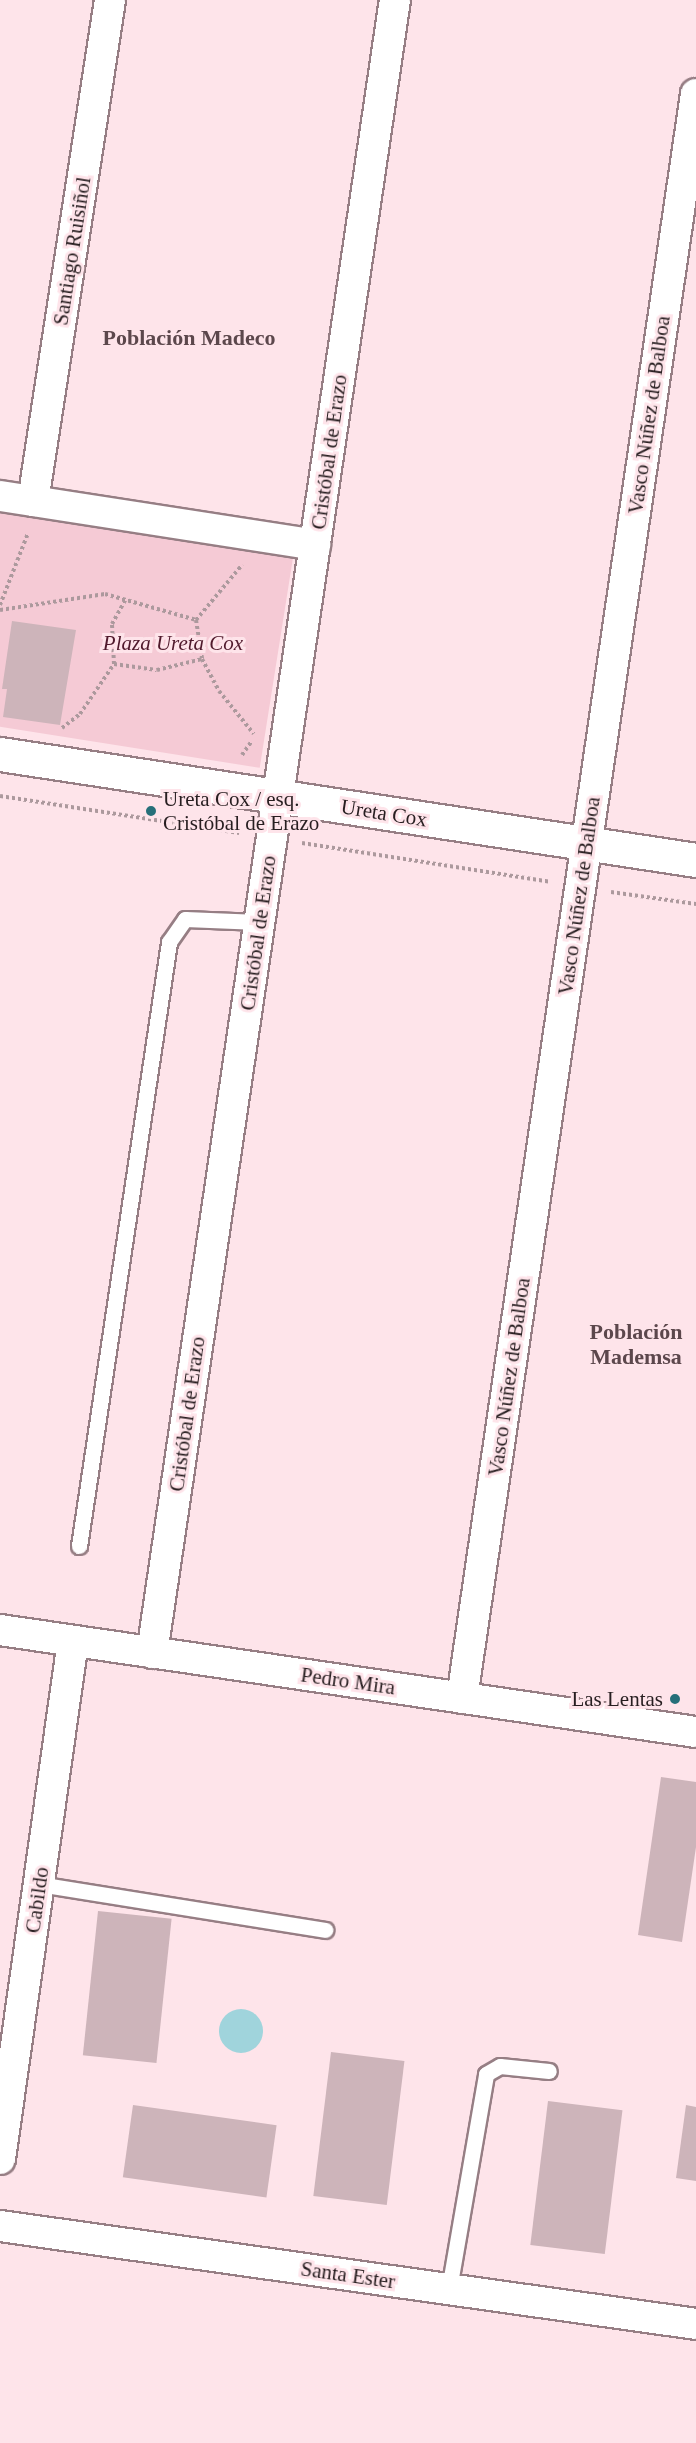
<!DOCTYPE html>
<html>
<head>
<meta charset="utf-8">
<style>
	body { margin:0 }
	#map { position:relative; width:696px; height:2443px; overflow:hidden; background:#fee4ea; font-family:"Times New Roman",serif }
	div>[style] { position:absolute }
	.green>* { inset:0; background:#f5cad5; transform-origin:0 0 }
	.water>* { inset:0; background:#a0d4dc }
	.round { border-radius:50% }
	.building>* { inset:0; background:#cdb4ba; transform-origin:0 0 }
	.path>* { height:4px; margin-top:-2px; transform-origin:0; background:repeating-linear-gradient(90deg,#ac999d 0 3px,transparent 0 6px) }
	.roads { filter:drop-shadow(2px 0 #967e84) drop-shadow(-2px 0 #967e84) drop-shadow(0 2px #967e84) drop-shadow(0 -2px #967e84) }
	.service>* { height:15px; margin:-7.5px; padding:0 7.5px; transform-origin:7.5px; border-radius:7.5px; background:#fff }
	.minor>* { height:30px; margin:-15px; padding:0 15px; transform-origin:15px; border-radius:15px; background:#fff }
	.tertiary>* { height:33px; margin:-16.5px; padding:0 16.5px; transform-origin:16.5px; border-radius:16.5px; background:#fff }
	.dots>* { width:16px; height:16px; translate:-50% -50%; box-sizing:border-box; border:3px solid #fee4ea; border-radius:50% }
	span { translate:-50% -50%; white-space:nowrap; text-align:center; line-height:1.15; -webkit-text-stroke:6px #fee4ea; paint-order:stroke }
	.street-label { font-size:21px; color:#271e20 }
	.park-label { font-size:21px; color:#50192c; font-style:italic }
	.poi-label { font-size:21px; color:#271e20 }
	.left { translate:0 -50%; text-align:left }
	.right { translate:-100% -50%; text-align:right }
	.neighbourhood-label { font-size:22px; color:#5c474c; font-weight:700 }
</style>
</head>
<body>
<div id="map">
	<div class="green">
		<div style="left:0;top:509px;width:297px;height:215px;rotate:9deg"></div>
	</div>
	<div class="water">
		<div class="round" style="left:219px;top:2009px;width:44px;height:44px"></div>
	</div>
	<div class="building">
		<div style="clip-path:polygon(12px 621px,76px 630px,60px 725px,3px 717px,7px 689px,2px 689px)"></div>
		<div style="clip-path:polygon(661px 1777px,696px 1782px,696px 1847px,682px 1942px,638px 1935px)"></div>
		<div style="left:98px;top:1911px;width:74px;height:145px;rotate:6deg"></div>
		<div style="left:331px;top:2052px;width:74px;height:145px;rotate:7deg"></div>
		<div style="left:548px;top:2101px;width:75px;height:145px;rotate:7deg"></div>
		<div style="left:133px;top:2105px;width:145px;height:73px;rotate:8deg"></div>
		<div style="clip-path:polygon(686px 2105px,696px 2107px,696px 2181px,676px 2178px)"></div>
	</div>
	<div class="path">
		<div style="left:0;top:605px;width:77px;rotate:-68.7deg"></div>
		<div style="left:0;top:610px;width:106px;rotate:-8.7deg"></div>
		<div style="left:105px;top:594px;width:95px;rotate:15.9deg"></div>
		<div style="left:196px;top:620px;width:72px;rotate:-50.1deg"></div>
		<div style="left:196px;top:620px;width:39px;rotate:81deg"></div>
		<div style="left:202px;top:659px;width:36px;rotate:62deg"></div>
		<div style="left:219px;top:691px;width:55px;rotate:50.9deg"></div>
		<div style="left:114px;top:664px;width:43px;rotate:7.9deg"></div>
		<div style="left:157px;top:670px;width:46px;rotate:-13.7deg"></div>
		<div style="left:62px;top:728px;width:23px;rotate:-38deg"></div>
		<div style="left:80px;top:714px;width:60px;rotate:-55.8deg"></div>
		<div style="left:114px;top:664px;width:40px;rotate:-92.9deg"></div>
		<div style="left:112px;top:624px;width:29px;rotate:-61deg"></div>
		<div style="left:242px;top:755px;width:16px;rotate:-55deg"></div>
		<div style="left:0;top:796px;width:242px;rotate:8.8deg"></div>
		<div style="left:302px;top:843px;width:251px;rotate:8.9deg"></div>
		<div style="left:611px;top:892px;width:86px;rotate:8deg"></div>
	</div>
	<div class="roads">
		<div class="service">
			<div style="left:79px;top:1546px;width:611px;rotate:-81.52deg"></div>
			<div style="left:169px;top:942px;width:28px;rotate:-55deg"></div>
			<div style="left:185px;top:919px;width:74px;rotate:2.3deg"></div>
			<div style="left:39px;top:1884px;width:290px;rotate:9.1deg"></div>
			<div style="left:449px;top:2289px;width:218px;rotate:-80.2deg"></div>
			<div style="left:486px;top:2074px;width:16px;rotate:-30deg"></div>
			<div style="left:500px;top:2066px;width:49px;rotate:5.8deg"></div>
		</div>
		<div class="minor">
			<div style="left:0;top:496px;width:319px;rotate:8.8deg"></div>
			<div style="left:33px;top:501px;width:507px;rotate:-81.26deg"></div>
			<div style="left:0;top:1630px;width:703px;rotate:8.34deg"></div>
			<div style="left:152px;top:1653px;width:1671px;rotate:-81.64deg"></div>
			<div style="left:462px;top:1698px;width:1621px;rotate:-81.7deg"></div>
			<div style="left:0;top:2159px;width:523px;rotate:-81.98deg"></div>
			<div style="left:0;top:2226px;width:703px;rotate:8.01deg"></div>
		</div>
		<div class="tertiary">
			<div style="left:0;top:754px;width:704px;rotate:8.66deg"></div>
		</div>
	</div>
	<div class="dots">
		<div style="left:151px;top:811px;background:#266f79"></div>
		<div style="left:675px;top:1699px;background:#266f79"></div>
	</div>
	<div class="street-label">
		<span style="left:72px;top:251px;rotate:-81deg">Santiago Ruisiñol</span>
		<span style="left:649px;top:415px;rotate:-82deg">Vasco Núñez de Balboa</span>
		<span style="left:329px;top:452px;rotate:-82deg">Cristóbal de Erazo</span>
		<span style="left:384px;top:813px;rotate:9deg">Ureta Cox</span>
		<span style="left:579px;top:896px;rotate:-82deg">Vasco Núñez de Balboa</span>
		<span style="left:258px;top:933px;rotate:-82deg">Cristóbal de Erazo</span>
		<span style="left:509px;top:1377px;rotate:-82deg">Vasco Núñez de Balboa</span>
		<span style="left:187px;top:1414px;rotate:-82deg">Cristóbal de Erazo</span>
		<span style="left:348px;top:1681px;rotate:8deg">Pedro Mira</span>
		<span style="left:37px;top:1900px;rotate:-82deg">Cabildo</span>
		<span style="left:348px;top:2275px;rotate:8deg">Santa Ester</span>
	</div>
	<div class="park-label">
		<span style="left:173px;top:643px">Plaza Ureta Cox</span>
	</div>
	<div class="poi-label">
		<span class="left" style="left:163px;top:811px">Ureta Cox / esq.<br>Cristóbal de Erazo</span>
		<span class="right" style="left:663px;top:1699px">Las Lentas</span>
	</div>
	<div class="neighbourhood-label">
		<span style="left:189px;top:338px">Población Madeco</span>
		<span style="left:636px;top:1344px">Población<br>Mademsa</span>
	</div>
</div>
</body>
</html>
